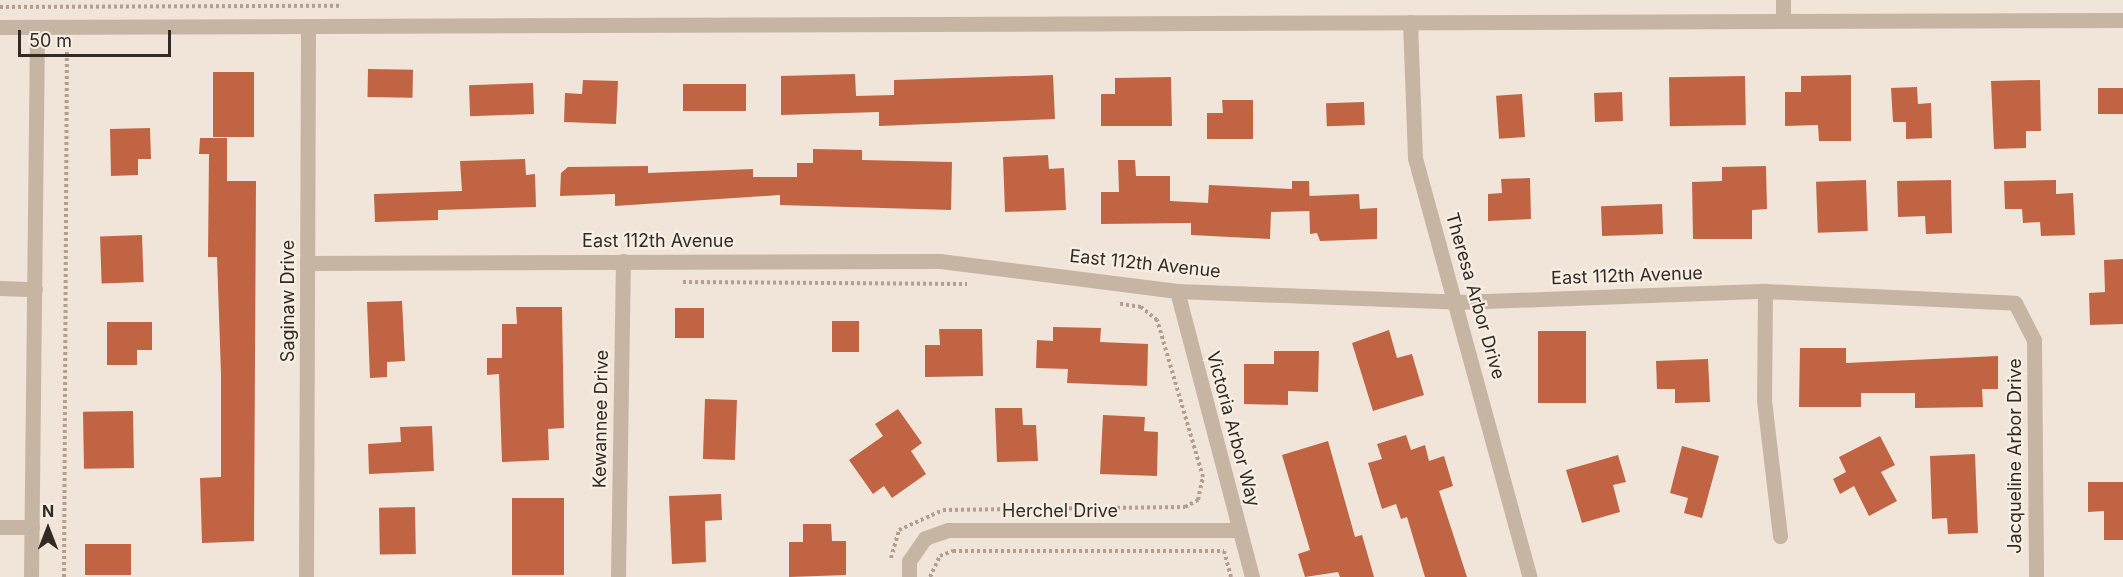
<!DOCTYPE html>
<html>
<head>
<meta charset="utf-8">
<style>
	body { margin:0 }
	#map { position:relative; width:2123px; height:577px; overflow:hidden; background:#f0e5d8; font-family:Inter,sans-serif }
	div>[style] { position:absolute }
	.building>* { inset:0; background:#c16444; transform-origin:0 0 }
	.path>* { height:4px; margin-top:-2px; transform-origin:0; background:repeating-linear-gradient(90deg,#b29f8f 0 3px,transparent 0 6px) }
	.street>* { height:15px; margin:-7.5px; padding:0 7.5px; transform-origin:7.5px; border-radius:7.5px; background:#c7b5a4 }
	span { translate:-50% -50%; white-space:nowrap; text-align:center; line-height:1.15; -webkit-text-stroke:4.5px #f8efe3; paint-order:stroke }
	.street-label { font-size:18px; color:#332a26 }
	.north { position:absolute; left:18px; top:499px; width:60px; height:60px; -webkit-text-stroke:4px #f8efe3; paint-order:stroke; rotate:0deg; font-size:16px; font-weight:700; line-height:24px; text-align:center; color:#332a26 }
	.north::after { content:''; display:block; margin:auto; width:21px; height:27px; background:#332a26; clip-path:polygon(50% 0,100% 100%,50% 72%,0 100%) }
	.scale { position:absolute; left:18px; top:30px; width:153px; height:27px; box-sizing:border-box; border:3px solid #332a26; border-top:0; padding-left:8px; font-size:18px; line-height:21px; white-space:nowrap; color:#332a26; -webkit-text-stroke:4px #f8efe3; paint-order:stroke }
</style>
</head>
<body>
<div id="map">
	<div class="building">
		<div style="left:368px;top:69px;width:45px;height:28px;rotate:1deg"></div>
		<div style="left:213px;top:72px;width:41px;height:65px"></div>
		<div style="clip-path:polygon(855px 74px,856px 96px,894px 95px,894px 80px,1053px 75px,1055px 119px,879px 126px,879px 112px,781px 115px,781px 76px)"></div>
		<div style="clip-path:polygon(1851px 75px,1851px 141px,1819px 141px,1818px 125px,1785px 126px,1785px 92px,1801px 92px,1801px 76px)"></div>
		<div style="left:1745px;top:76px;width:49px;height:76px;rotate:89deg"></div>
		<div style="clip-path:polygon(1171px 77px,1172px 126px,1101px 126px,1101px 94px,1115px 94px,1115px 78px)"></div>
		<div style="clip-path:polygon(583px 80px,618px 81px,616px 124px,564px 122px,565px 93px,582px 94px)"></div>
		<div style="clip-path:polygon(2040px 80px,2041px 131px,2026px 131px,2026px 148px,1994px 149px,1991px 81px)"></div>
		<div style="left:533px;top:83px;width:31px;height:64px;rotate:88deg"></div>
		<div style="left:746px;top:84px;width:27px;height:63px;rotate:90deg"></div>
		<div style="clip-path:polygon(1917px 87px,1918px 104px,1931px 103px,1932px 138px,1906px 139px,1906px 122px,1893px 122px,1891px 88px)"></div>
		<div style="left:2123px;top:88px;width:26px;height:25px;rotate:90deg"></div>
		<div style="left:1622px;top:92px;width:29px;height:28px;rotate:88deg"></div>
		<div style="left:1522px;top:94px;width:43px;height:26px;rotate:86deg"></div>
		<div style="clip-path:polygon(1222px 100px,1253px 100px,1253px 139px,1207px 139px,1207px 113px,1223px 113px)"></div>
		<div style="left:1364px;top:102px;width:23px;height:38px;rotate:88deg"></div>
		<div style="clip-path:polygon(150px 128px,151px 159px,138px 159px,138px 175px,111px 176px,110px 129px)"></div>
		<div style="clip-path:polygon(200px 138px,227px 138px,227px 181px,256px 181px,254px 541px,202px 543px,200px 478px,221px 477px,221px 374px,217px 257px,208px 257px,209px 154px,199px 154px)"></div>
		<div style="clip-path:polygon(813px 149px,862px 150px,862px 160px,952px 162px,951px 210px,780px 205px,780px 195px,615px 206px,615px 194px,560px 196px,561px 173px,568px 167px,648px 166px,648px 173px,753px 169px,753px 177px,797px 177px,797px 163px,813px 163px)"></div>
		<div style="clip-path:polygon(1048px 155px,1049px 169px,1064px 168px,1066px 210px,1005px 212px,1003px 157px)"></div>
		<div style="clip-path:polygon(525px 159px,526px 175px,535px 174px,536px 207px,438px 210px,438px 220px,375px 222px,374px 194px,462px 191px,460px 161px)"></div>
		<div style="clip-path:polygon(1118px 160px,1135px 160px,1136px 176px,1170px 176px,1170px 201px,1208px 203px,1209px 185px,1292px 189px,1292px 181px,1309px 181px,1310px 211px,1271px 212px,1270px 239px,1191px 235px,1191px 223px,1101px 224px,1101px 192px,1119px 192px)"></div>
		<div style="clip-path:polygon(1766px 166px,1767px 209px,1752px 210px,1752px 239px,1693px 239px,1692px 182px,1722px 181px,1722px 167px)"></div>
		<div style="clip-path:polygon(1530px 178px,1531px 219px,1488px 221px,1488px 194px,1502px 193px,1501px 179px)"></div>
		<div style="left:1866px;top:180px;width:51px;height:50px;rotate:88deg"></div>
		<div style="clip-path:polygon(1951px 180px,1952px 233px,1926px 234px,1925px 216px,1898px 217px,1897px 181px)"></div>
		<div style="clip-path:polygon(2056px 180px,2056px 194px,2073px 193px,2075px 235px,2041px 236px,2040px 222px,2023px 223px,2022px 209px,2005px 209px,2004px 181px)"></div>
		<div style="clip-path:polygon(1359px 194px,1360px 209px,1377px 208px,1377px 239px,1320px 241px,1317px 233px,1310px 234px,1309px 196px)"></div>
		<div style="left:1662px;top:204px;width:30px;height:61px;rotate:88deg"></div>
		<div style="left:142px;top:235px;width:47px;height:42px;rotate:88deg"></div>
		<div style="clip-path:polygon(2123px 259px,2123px 324px,2090px 325px,2089px 293px,2105px 292px,2104px 260px)"></div>
		<div style="clip-path:polygon(402px 301px,405px 361px,387px 362px,387px 377px,370px 378px,367px 302px)"></div>
		<div style="clip-path:polygon(516px 307px,562px 307px,564px 428px,548px 429px,549px 460px,502px 462px,499px 374px,487px 375px,487px 358px,502px 358px,502px 324px,517px 324px)"></div>
		<div style="left:704px;top:308px;width:30px;height:29px;rotate:90deg"></div>
		<div style="left:832px;top:321px;width:27px;height:31px"></div>
		<div style="clip-path:polygon(107px 322px,152px 322px,152px 350px,137px 350px,137px 365px,107px 365px)"></div>
		<div style="clip-path:polygon(1053px 327px,1101px 328px,1100px 342px,1148px 344px,1147px 386px,1067px 383px,1068px 369px,1036px 368px,1037px 340px,1053px 341px)"></div>
		<div style="clip-path:polygon(939px 329px,982px 329px,983px 376px,925px 377px,925px 345px,940px 345px)"></div>
		<div style="clip-path:polygon(1389px 330px,1397px 358px,1412px 354px,1424px 395px,1373px 411px,1352px 343px)"></div>
		<div style="left:1538px;top:331px;width:48px;height:72px"></div>
		<div style="clip-path:polygon(1800px 348px,1846px 348px,1846px 363px,1998px 356px,1998px 389px,1982px 389px,1983px 407px,1915px 408px,1915px 393px,1861px 393px,1861px 407px,1799px 407px)"></div>
		<div style="clip-path:polygon(1274px 351px,1319px 351px,1318px 392px,1288px 391px,1288px 405px,1244px 404px,1244px 364px,1274px 364px)"></div>
		<div style="clip-path:polygon(1708px 359px,1710px 402px,1675px 403px,1675px 389px,1657px 389px,1656px 361px)"></div>
		<div style="left:705px;top:399px;width:32px;height:60px;rotate:2deg"></div>
		<div style="clip-path:polygon(995px 408px,1022px 408px,1023px 425px,1036px 425px,1038px 461px,997px 462px)"></div>
		<div style="clip-path:polygon(898px 409px,922px 443px,911px 451px,926px 474px,892px 498px,884px 486px,873px 494px,849px 460px,883px 436px,875px 424px)"></div>
		<div style="left:133px;top:411px;width:57px;height:50px;rotate:89deg"></div>
		<div style="clip-path:polygon(1103px 415px,1145px 417px,1144px 431px,1158px 432px,1157px 476px,1100px 474px)"></div>
		<div style="clip-path:polygon(432px 426px,434px 471px,369px 474px,368px 444px,401px 442px,400px 427px)"></div>
		<div style="clip-path:polygon(1406px 435px,1411px 450px,1425px 445px,1429px 461px,1444px 456px,1453px 486px,1439px 491px,1467px 577px,1425px 577px,1407px 517px,1401px 519px,1396px 504px,1382px 509px,1368px 463px,1382px 459px,1377px 444px)"></div>
		<div style="clip-path:polygon(1880px 436px,1895px 465px,1881px 472px,1897px 501px,1869px 516px,1854px 486px,1840px 494px,1833px 479px,1846px 472px,1839px 457px)"></div>
		<div style="clip-path:polygon(1328px 441px,1355px 537px,1362px 535px,1374px 577px,1340px 577px,1338px 572px,1305px 577px,1298px 554px,1310px 550px,1282px 455px)"></div>
		<div style="clip-path:polygon(1682px 446px,1719px 456px,1702px 518px,1684px 513px,1688px 498px,1670px 493px)"></div>
		<div style="clip-path:polygon(1975px 454px,1978px 533px,1948px 534px,1947px 518px,1932px 519px,1930px 456px)"></div>
		<div style="clip-path:polygon(1618px 455px,1626px 482px,1613px 485px,1620px 512px,1582px 523px,1566px 470px)"></div>
		<div style="clip-path:polygon(2088px 482px,2123px 482px,2123px 540px,2104px 540px,2104px 511px,2088px 512px)"></div>
		<div style="clip-path:polygon(721px 494px,722px 520px,705px 521px,706px 562px,672px 564px,669px 496px)"></div>
		<div style="left:512px;top:498px;width:52px;height:77px"></div>
		<div style="left:415px;top:507px;width:47px;height:36px;rotate:89deg"></div>
		<div style="clip-path:polygon(803px 524px,831px 524px,832px 541px,846px 541px,846px 575px,789px 577px,789px 542px,803px 542px)"></div>
		<div style="left:131px;top:544px;width:31px;height:46px;rotate:90deg"></div>
	</div>
	<div class="path">
		<div style="left:0;top:7px;width:341px;rotate:-0.2deg"></div>
		<div style="left:683px;top:282px;width:284px;rotate:0.4deg"></div>
		<div style="left:891px;top:558px;width:29px;rotate:-74deg"></div>
		<div style="left:899px;top:530px;width:48px;rotate:-24.4deg"></div>
		<div style="left:943px;top:510px;width:242px;rotate:-0.7deg"></div>
		<div style="left:1185px;top:507px;width:15px;rotate:-28deg"></div>
		<div style="left:1198px;top:500px;width:24px;rotate:-78deg"></div>
		<div style="left:1203px;top:477px;width:164px;rotate:-106.3deg"></div>
		<div style="left:1157px;top:320px;width:21px;rotate:-141deg"></div>
		<div style="left:1141px;top:307px;width:24px;rotate:-171deg"></div>
		<div style="left:64px;top:577px;width:535px;rotate:-89.68deg"></div>
		<div style="left:930px;top:577px;width:23px;rotate:-65deg"></div>
		<div style="left:940px;top:556px;width:14px;rotate:-21deg"></div>
		<div style="left:953px;top:551px;width:271px"></div>
		<div style="left:1224px;top:551px;width:27px;rotate:75deg"></div>
	</div>
	<div class="street">
		<div style="left:1783px;top:0;width:21px;rotate:90deg"></div>
		<div style="left:1410px;top:22px;width:136px;rotate:87.9deg"></div>
		<div style="left:1415px;top:158px;width:434px;rotate:74.7deg"></div>
		<div style="left:0;top:27px;width:2123px;rotate:-0.19deg"></div>
		<div style="left:307px;top:263px;width:633px;rotate:-0.18deg"></div>
		<div style="left:940px;top:261px;width:239px;rotate:7.2deg"></div>
		<div style="left:1177px;top:291px;width:282px;rotate:2.2deg"></div>
		<div style="left:1459px;top:302px;width:306px;rotate:-2.1deg"></div>
		<div style="left:1765px;top:291px;width:250px;rotate:2.7deg"></div>
		<div style="left:2015px;top:303px;width:42px;rotate:62.8deg"></div>
		<div style="left:2034px;top:340px;width:237px;rotate:89.5deg"></div>
		<div style="left:0;top:288px;width:35px;rotate:2deg"></div>
		<div style="left:1177px;top:291px;width:296px;rotate:75.3deg"></div>
		<div style="left:1765px;top:291px;width:109px;rotate:90.5deg"></div>
		<div style="left:1764px;top:400px;width:137px;rotate:83.3deg"></div>
		<div style="left:0;top:527px;width:32px"></div>
		<div style="left:31px;top:577px;width:550px;rotate:-89.37deg"></div>
		<div style="left:306px;top:577px;width:551px;rotate:-89.79deg"></div>
		<div style="left:618px;top:577px;width:316px;rotate:-89.1deg"></div>
		<div style="left:909px;top:577px;width:16px;rotate:-90deg"></div>
		<div style="left:909px;top:561px;width:28px;rotate:-55deg"></div>
		<div style="left:925px;top:538px;width:24px;rotate:-19deg"></div>
		<div style="left:948px;top:530px;width:291px"></div>
	</div>
	<div class="street-label">
		<span style="left:658px;top:241px">East 112th Avenue</span>
		<span style="left:1145px;top:264px;rotate:6deg">East 112th Avenue</span>
		<span style="left:1627px;top:276px;rotate:-2deg">East 112th Avenue</span>
		<span style="left:1475px;top:296px;rotate:74deg">Theresa Arbor Drive</span>
		<span style="left:288px;top:301px;rotate:-90deg">Saginaw Drive</span>
		<span style="left:601px;top:419px;rotate:-89deg">Kewannee Drive</span>
		<span style="left:1233px;top:429px;rotate:75deg">Victoria Arbor Way</span>
		<span style="left:2015px;top:456px;rotate:-90deg">Jacqueline Arbor Drive</span>
		<span style="left:1060px;top:511px">Herchel Drive</span>
	</div>
	<div class="north">N</div>
	<div class="scale">50 m</div>
</div>
</body>
</html>
